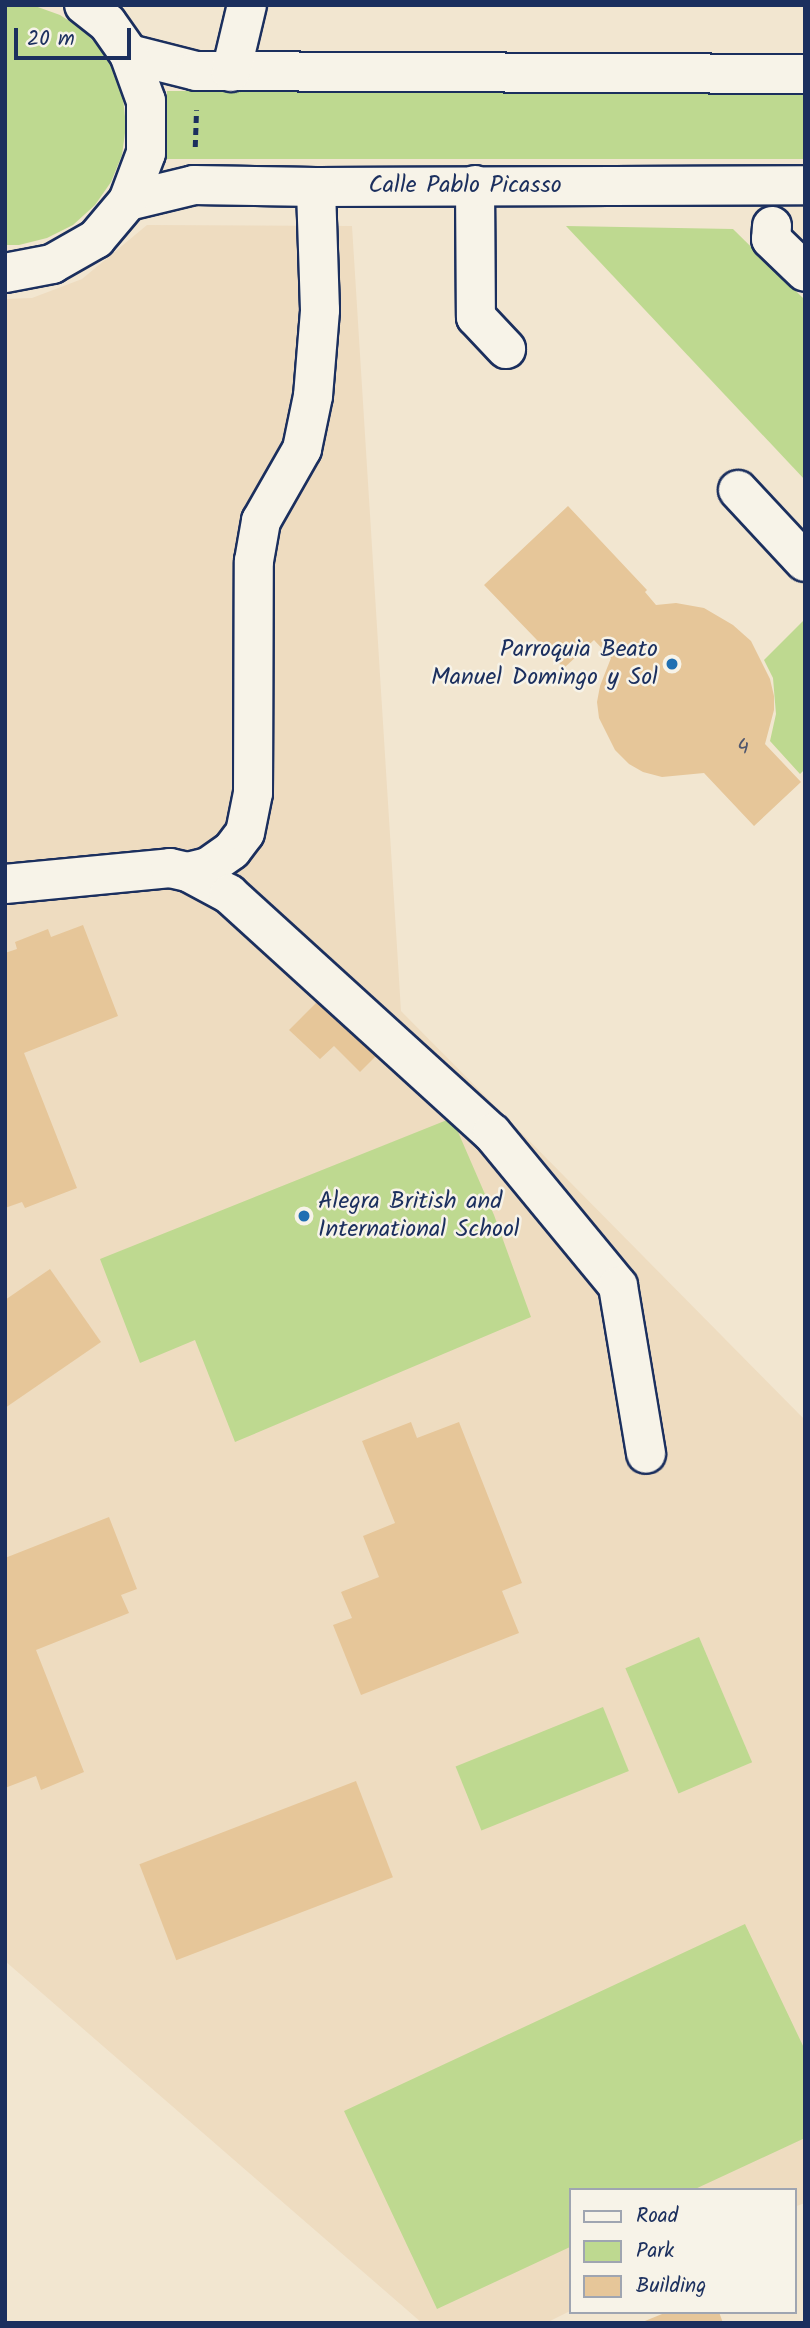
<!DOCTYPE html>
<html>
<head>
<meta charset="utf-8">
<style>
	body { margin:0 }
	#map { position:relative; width:810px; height:2328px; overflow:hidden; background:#f2e6d0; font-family:Kalam,sans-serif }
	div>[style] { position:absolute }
	.built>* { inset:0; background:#eedcc0 }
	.green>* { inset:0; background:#bed990; transform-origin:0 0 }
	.building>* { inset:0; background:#e6c699; transform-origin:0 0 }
	.path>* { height:4.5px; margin-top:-2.25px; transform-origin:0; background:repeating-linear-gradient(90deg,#1b2f5e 0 7px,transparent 0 12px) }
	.roads { filter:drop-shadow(2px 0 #1b2f5e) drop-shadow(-2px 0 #1b2f5e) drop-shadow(0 2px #1b2f5e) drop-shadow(0 -2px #1b2f5e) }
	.minor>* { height:38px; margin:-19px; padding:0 19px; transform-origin:19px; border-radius:19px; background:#f7f3e8 }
	.dots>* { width:19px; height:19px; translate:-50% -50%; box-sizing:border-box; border:4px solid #f7f3e8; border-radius:50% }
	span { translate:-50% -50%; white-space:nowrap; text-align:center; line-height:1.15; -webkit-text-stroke:5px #f7f3e8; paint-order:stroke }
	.number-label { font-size:21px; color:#4e556d }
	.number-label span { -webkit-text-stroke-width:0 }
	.street-label { font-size:24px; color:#1b2f5e }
	.poi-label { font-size:24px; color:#1b2f5e }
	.right { translate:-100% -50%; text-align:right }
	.left { translate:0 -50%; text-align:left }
	.frame { position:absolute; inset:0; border:7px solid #1b2f5e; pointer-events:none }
	.legend { position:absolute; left:569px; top:2188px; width:228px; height:126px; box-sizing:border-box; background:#f7f3e8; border:2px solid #9fa5b1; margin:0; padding:9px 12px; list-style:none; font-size:21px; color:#1b2f5e }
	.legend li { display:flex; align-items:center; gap:14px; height:35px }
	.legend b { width:35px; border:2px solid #9fa5b1 }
	.scale { position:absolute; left:14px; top:28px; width:117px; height:32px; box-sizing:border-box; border:4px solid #1b2f5e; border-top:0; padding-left:9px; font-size:21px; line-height:24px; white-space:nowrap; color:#1b2f5e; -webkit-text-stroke:5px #f7f3e8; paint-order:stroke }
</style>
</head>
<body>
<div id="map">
	<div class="built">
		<div style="clip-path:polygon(147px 225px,352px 226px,401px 1011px,805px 1420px,805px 2203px,794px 2207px,794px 2190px,570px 2190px,570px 2311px,546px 2323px,422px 2323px,5px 1961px,5px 299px,32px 298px,82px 279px)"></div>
	</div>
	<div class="green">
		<div style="clip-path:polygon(5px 5px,35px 6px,60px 15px,83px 30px,101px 49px,115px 72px,123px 98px,126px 126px,122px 155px,111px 182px,95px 205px,73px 225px,47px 238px,19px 245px,5px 245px)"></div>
		<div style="left:167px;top:91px;width:638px;height:68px"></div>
		<div style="clip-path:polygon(566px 226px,733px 229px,805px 300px,805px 480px)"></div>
		<div style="clip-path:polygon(805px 619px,805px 769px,800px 774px,770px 741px,776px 714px,773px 678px,764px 660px)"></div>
		<div style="clip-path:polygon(452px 1118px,494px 1215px,531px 1317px,235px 1442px,195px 1340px,140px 1363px,100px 1259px)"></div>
		<div style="left:699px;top:1637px;width:136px;height:80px;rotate:67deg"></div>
		<div style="left:603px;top:1707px;width:69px;height:159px;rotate:68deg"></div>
		<div style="clip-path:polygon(745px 1924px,805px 2050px,805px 2138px,693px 2190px,570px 2190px,570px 2247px,437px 2309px,344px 2111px)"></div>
	</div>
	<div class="building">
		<div style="clip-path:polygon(568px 506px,647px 590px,645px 592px,656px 605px,676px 603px,704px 608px,733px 625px,751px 641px,770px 679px,774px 696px,774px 710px,765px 744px,801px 782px,754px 826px,704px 773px,662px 777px,643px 772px,629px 764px,615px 750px,599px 718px,597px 702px,600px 686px,611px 658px,594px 640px,564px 668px,484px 585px)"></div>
		<div style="clip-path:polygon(83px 925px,118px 1016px,24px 1053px,77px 1188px,25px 1208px,22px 1202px,5px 1208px,5px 953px,17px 949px,15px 942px,48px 929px,51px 937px)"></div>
		<div style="clip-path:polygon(319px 1000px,376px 1056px,360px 1072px,334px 1046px,320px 1059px,289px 1030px)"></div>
		<div style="clip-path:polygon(50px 1269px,101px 1342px,5px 1408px,5px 1300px)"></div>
		<div style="clip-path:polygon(411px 1422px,417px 1438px,459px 1422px,522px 1583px,502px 1591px,519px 1633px,361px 1695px,333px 1625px,352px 1618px,341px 1592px,379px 1577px,363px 1536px,395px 1523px,362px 1441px)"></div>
		<div style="clip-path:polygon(109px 1517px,137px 1589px,121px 1595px,129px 1613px,36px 1650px,84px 1772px,41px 1790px,36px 1776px,5px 1788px,5px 1558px)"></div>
		<div style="left:356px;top:1781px;width:103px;height:232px;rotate:69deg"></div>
		<div style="clip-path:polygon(667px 2312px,719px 2312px,723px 2323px,640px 2323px)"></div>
	</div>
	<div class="path">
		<div style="left:195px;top:147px;width:37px;rotate:-88deg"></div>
	</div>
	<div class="roads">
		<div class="minor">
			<div style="left:129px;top:54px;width:69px;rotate:14.2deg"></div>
			<div style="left:196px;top:71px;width:609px;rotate:0.28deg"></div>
			<div style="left:231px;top:72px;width:69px;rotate:-76.6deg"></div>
			<div style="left:475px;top:185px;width:132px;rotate:89.6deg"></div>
			<div style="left:476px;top:317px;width:44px;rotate:46.8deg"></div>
			<div style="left:128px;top:201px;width:68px;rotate:-13.6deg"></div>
			<div style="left:194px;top:185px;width:122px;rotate:0.9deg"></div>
			<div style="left:316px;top:187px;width:489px;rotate:-0.2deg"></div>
			<div style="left:772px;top:226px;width:13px;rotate:94deg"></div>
			<div style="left:771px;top:239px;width:47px;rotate:44.1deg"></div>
			<div style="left:5px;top:273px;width:48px;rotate:-10.8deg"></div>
			<div style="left:52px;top:264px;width:51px;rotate:-29.6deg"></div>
			<div style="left:96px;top:239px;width:50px;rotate:-49.9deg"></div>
			<div style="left:128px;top:201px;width:51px;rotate:-69.4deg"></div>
			<div style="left:146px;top:153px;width:52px;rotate:-90deg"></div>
			<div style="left:146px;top:101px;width:50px;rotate:-109.9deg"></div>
			<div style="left:129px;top:54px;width:38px;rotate:-125deg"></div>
			<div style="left:107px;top:23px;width:29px;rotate:-142deg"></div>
			<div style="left:738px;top:490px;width:98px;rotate:47.1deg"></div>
			<div style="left:188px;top:872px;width:21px;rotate:-14deg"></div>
			<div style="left:208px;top:867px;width:29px;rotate:-35deg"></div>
			<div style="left:232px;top:850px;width:21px;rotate:-53deg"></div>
			<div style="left:245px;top:833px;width:41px;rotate:-78.7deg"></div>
			<div style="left:253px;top:793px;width:232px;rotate:-89.8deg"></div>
			<div style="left:254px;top:561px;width:41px;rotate:-80.1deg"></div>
			<div style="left:261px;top:521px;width:83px;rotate:-60.3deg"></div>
			<div style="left:302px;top:449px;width:54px;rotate:-78.3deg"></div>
			<div style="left:313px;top:396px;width:86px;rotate:-85.3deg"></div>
			<div style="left:320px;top:310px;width:123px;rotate:-91.9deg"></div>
			<div style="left:5px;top:884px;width:166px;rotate:-5.5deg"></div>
			<div style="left:170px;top:868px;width:18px;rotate:13deg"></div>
			<div style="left:188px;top:872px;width:47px;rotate:28.2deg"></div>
			<div style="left:229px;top:894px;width:355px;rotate:42.3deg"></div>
			<div style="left:492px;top:1133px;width:198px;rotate:50.5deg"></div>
			<div style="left:618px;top:1286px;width:170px;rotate:80.5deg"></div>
		</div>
	</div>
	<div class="dots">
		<div style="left:672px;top:664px;background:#1f6fb2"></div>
		<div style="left:304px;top:1216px;background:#1f6fb2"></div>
	</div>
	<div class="number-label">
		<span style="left:743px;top:748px">4</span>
	</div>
	<div class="street-label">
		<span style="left:465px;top:186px">Calle Pablo Picasso</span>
	</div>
	<div class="poi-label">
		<span class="right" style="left:658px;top:664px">Parroquia Beato<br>Manuel Domingo y Sol</span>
		<span class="left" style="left:318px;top:1216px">Alegra British and<br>International School</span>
	</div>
	<div class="frame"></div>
	<ul class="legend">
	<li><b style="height:9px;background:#f7f3e8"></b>Road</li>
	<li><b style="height:19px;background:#bed990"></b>Park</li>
	<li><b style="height:19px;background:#e6c699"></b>Building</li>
	</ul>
	<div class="scale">20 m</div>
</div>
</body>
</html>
